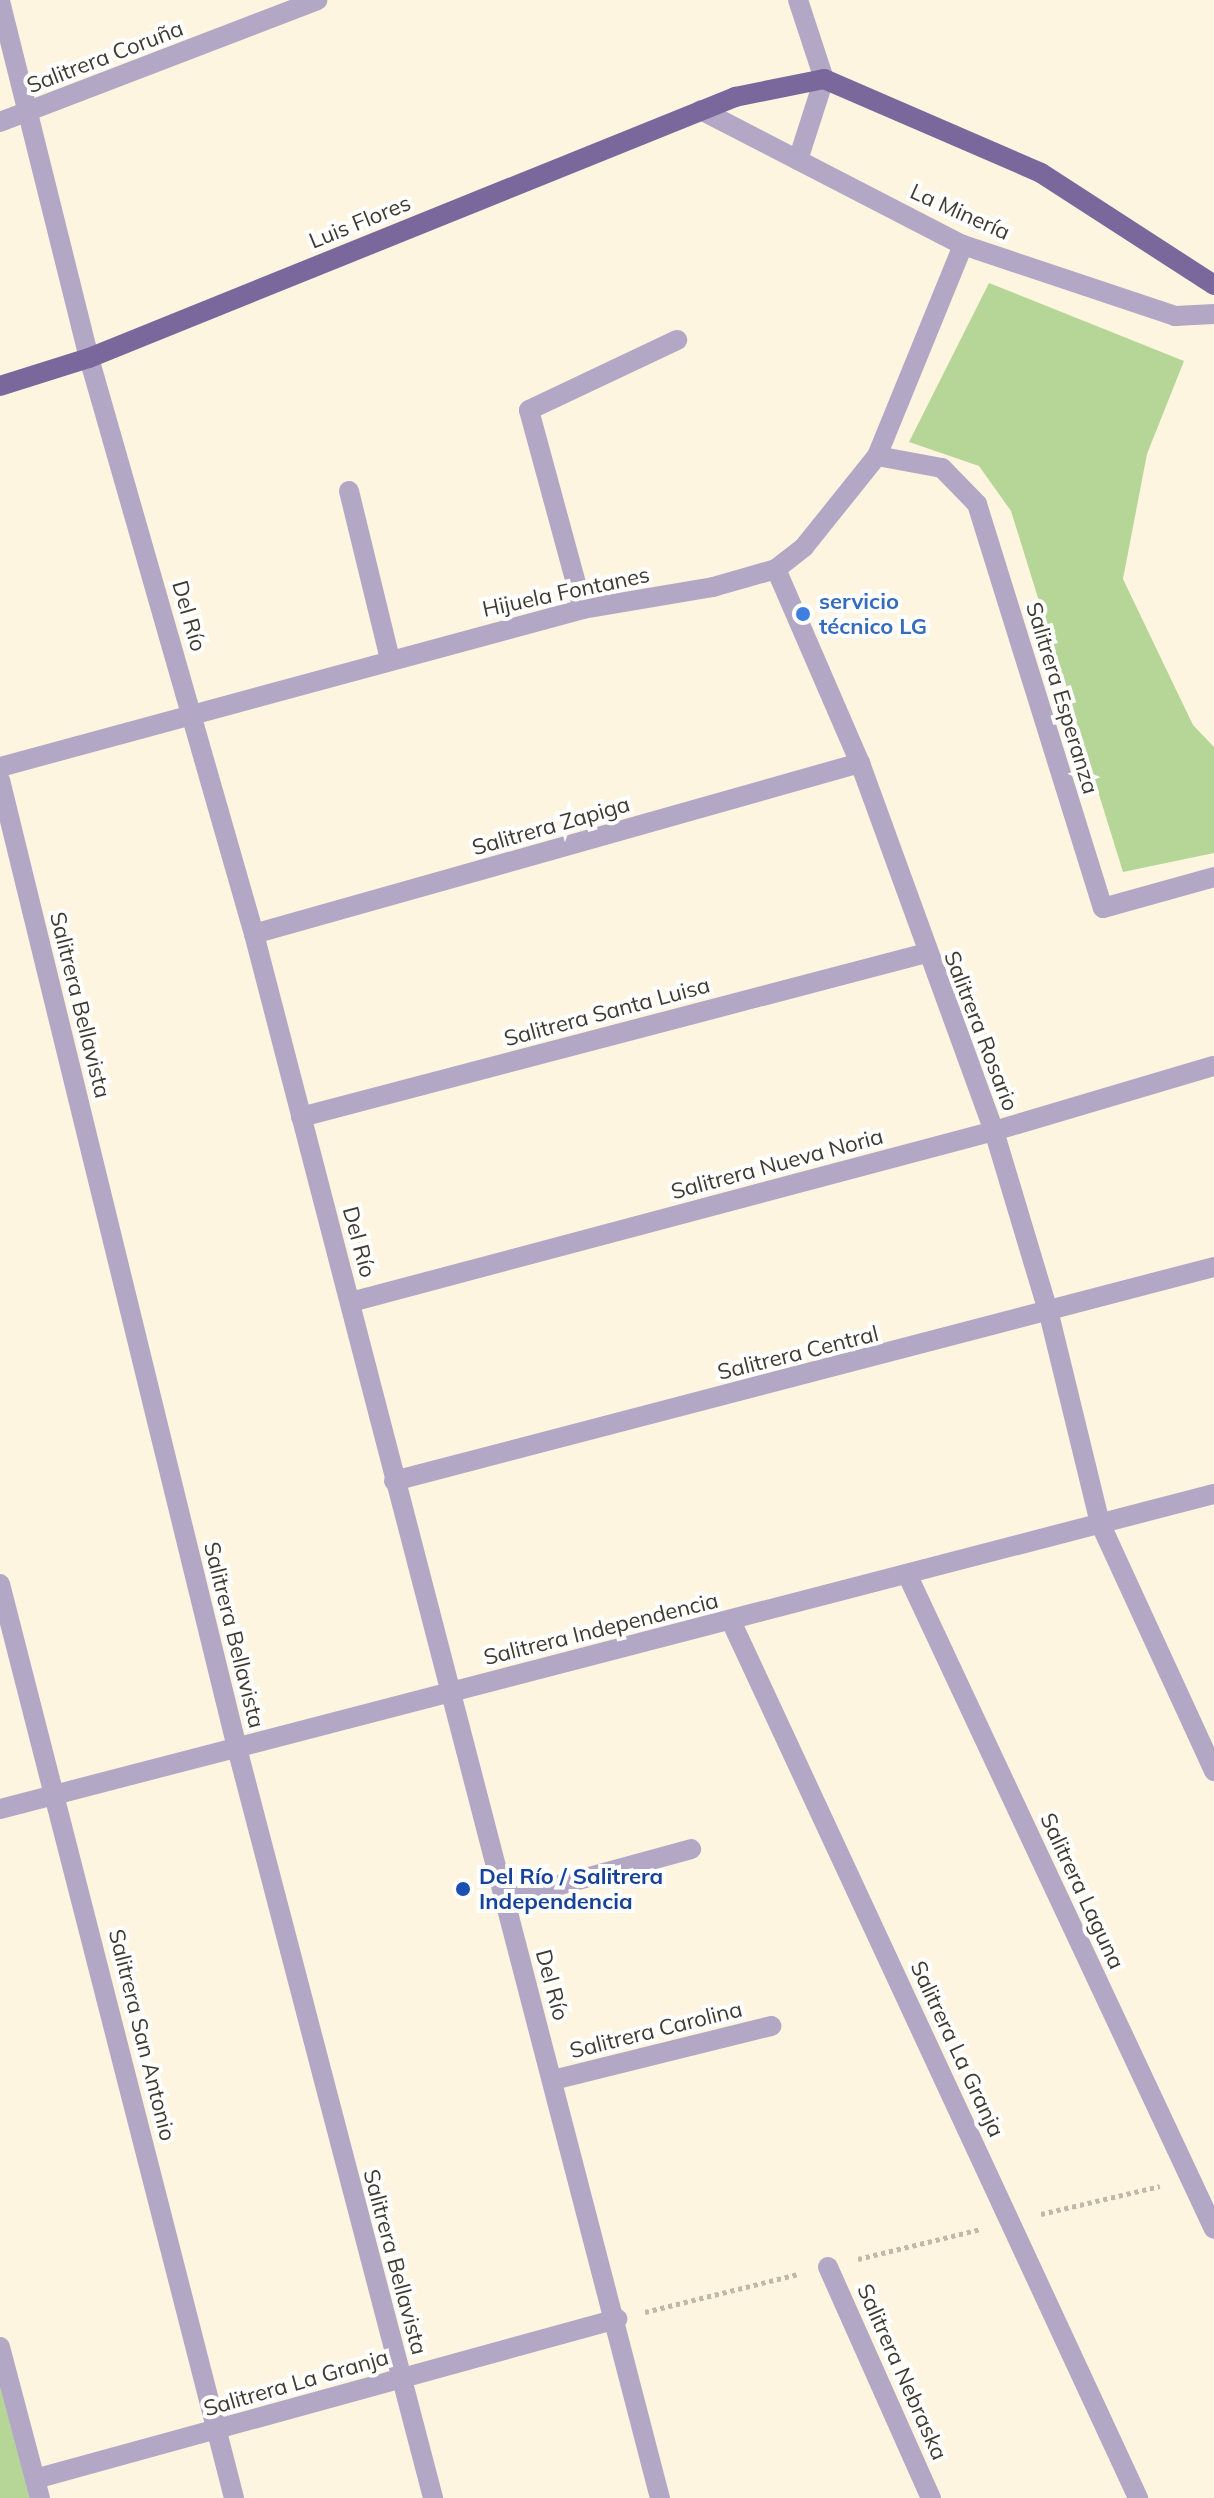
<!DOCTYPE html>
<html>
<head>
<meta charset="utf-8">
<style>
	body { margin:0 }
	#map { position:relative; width:1214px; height:2498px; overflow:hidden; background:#fef5e0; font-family:Mulish,sans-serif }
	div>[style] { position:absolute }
	.green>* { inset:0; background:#b6d698 }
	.path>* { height:5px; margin-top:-2.5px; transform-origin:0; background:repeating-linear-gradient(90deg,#c0b9a7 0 4px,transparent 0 8px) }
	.minor>* { height:20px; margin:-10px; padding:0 10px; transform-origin:10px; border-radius:10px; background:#b2a8c6 }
	.major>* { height:20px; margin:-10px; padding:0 10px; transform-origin:10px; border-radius:10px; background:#7a679c }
	.dots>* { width:22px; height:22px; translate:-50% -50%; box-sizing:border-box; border:4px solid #fff; border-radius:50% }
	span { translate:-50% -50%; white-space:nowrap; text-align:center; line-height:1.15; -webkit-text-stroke:8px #fff; paint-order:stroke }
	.street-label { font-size:22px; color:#403b31 }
	.shop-label { font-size:22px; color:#366cbe; font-weight:700 }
	.left { translate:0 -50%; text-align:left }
	.transit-label { font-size:22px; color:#164399; font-weight:700 }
</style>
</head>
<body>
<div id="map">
	<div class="green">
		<div style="clip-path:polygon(989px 283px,1184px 361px,1147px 454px,1123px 579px,1193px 725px,1214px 747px,1214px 853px,1123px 872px,1011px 511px,979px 466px,909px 442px)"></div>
		<div style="clip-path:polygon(0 2371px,33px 2498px,0 2498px)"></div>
	</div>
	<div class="path">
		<div style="left:1041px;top:2214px;width:122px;rotate:-13.2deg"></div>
		<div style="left:858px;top:2259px;width:127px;rotate:-13.7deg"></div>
		<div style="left:645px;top:2312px;width:158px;rotate:-13.9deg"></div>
	</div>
	<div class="minor">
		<div style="left:0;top:1px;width:368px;rotate:76deg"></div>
		<div style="left:89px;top:358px;width:599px;rotate:74.02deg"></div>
		<div style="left:254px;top:934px;width:1616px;rotate:75.45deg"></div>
		<div style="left:701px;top:110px;width:295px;rotate:27.3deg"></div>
		<div style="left:963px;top:245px;width:224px;rotate:18.5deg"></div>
		<div style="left:1175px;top:316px;width:39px;rotate:-3deg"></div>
		<div style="left:0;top:122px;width:340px;rotate:-21deg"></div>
		<div style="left:798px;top:160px;width:85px;rotate:-72.2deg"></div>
		<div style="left:824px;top:79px;width:83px;rotate:-108.2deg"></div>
		<div style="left:877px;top:456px;width:66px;rotate:10.5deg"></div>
		<div style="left:942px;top:468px;width:50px;rotate:45.8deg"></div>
		<div style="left:977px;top:504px;width:423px;rotate:72.7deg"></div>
		<div style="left:1103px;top:908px;width:115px;rotate:-15.6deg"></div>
		<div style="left:349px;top:491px;width:173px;rotate:76.3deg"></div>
		<div style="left:776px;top:569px;width:211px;rotate:66.6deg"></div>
		<div style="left:860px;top:763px;width:392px;rotate:70deg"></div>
		<div style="left:994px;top:1131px;width:191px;rotate:73.3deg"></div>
		<div style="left:1049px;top:1314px;width:215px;rotate:76.3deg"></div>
		<div style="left:1100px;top:1523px;width:273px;rotate:65.3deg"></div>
		<div style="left:583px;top:609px;width:206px;rotate:-105.2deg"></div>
		<div style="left:529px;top:410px;width:164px;rotate:-25.3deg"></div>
		<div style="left:0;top:767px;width:604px;rotate:-15.16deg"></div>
		<div style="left:583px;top:609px;width:132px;rotate:-9.6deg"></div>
		<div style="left:713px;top:587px;width:66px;rotate:-15.9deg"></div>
		<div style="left:776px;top:569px;width:36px;rotate:-38deg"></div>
		<div style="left:804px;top:547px;width:117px;rotate:-51.3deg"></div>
		<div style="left:877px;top:456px;width:228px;rotate:-67.8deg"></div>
		<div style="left:0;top:780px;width:997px;rotate:76.24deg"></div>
		<div style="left:237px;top:1748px;width:775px;rotate:75.35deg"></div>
		<div style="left:254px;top:934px;width:630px;rotate:-15.76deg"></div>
		<div style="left:301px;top:1117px;width:646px;rotate:-14.7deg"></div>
		<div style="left:351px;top:1302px;width:665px;rotate:-14.89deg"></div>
		<div style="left:994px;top:1131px;width:229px;rotate:-16.5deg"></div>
		<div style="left:394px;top:1481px;width:847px;rotate:-14.63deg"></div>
		<div style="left:907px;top:1574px;width:723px;rotate:64.89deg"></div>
		<div style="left:0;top:1584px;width:943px;rotate:75.64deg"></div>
		<div style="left:731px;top:1621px;width:967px;rotate:65.1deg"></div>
		<div style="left:0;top:1809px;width:1254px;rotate:-14.55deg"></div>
		<div style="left:505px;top:1900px;width:193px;rotate:-15.3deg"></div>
		<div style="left:553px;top:2080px;width:225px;rotate:-13.9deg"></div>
		<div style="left:828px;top:2267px;width:253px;rotate:66deg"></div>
		<div style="left:0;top:2347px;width:156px;rotate:75.2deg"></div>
		<div style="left:35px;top:2479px;width:604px;rotate:-15.37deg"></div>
	</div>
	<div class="major">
		<div style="left:0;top:386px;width:93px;rotate:-17.5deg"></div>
		<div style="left:89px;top:358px;width:697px;rotate:-22deg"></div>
		<div style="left:735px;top:97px;width:91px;rotate:-11.4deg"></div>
		<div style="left:824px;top:79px;width:236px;rotate:23.4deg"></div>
		<div style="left:1041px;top:173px;width:206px;rotate:32.9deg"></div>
	</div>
	<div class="dots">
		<div style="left:803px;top:614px;background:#3f7fe0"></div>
		<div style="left:463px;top:1889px;background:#1a4fb4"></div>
	</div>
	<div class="street-label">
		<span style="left:105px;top:57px;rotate:-21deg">Salitrera Coruña</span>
		<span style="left:960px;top:212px;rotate:24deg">La Minería</span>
		<span style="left:360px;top:222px;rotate:-22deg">Luis Flores</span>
		<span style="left:566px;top:592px;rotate:-12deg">Hijuela Fontanes</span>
		<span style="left:189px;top:616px;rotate:74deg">Del Río</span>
		<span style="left:1062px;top:698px;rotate:73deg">Salitrera Esperanza</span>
		<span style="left:551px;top:826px;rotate:-16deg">Salitrera Zapiga</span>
		<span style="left:80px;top:1005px;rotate:76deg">Salitrera Bellavista</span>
		<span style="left:607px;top:1012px;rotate:-15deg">Salitrera Santa Luisa</span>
		<span style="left:981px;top:1031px;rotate:69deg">Salitrera Rosario</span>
		<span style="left:777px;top:1164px;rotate:-15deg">Salitrera Nueva Noria</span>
		<span style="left:359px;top:1242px;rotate:75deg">Del Río</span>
		<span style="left:798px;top:1353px;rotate:-14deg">Salitrera Central</span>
		<span style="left:601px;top:1629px;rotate:-14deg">Salitrera Independencia</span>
		<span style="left:234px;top:1635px;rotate:76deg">Salitrera Bellavista</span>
		<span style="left:1082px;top:1891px;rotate:65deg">Salitrera Laguna</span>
		<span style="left:552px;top:1985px;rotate:75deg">Del Río</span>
		<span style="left:656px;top:2030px;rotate:-14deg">Salitrera Carolina</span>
		<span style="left:142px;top:2035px;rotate:76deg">Salitrera San Antonio</span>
		<span style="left:957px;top:2049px;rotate:65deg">Salitrera La Granja</span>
		<span style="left:395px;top:2262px;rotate:75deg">Salitrera Bellavista</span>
		<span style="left:902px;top:2372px;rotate:66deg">Salitrera Nebraska</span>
		<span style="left:296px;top:2383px;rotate:-16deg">Salitrera La Granja</span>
	</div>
	<div class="shop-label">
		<span class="left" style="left:819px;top:614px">servicio<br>técnico LG</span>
	</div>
	<div class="transit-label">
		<span class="left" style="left:479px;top:1889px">Del Río / Salitrera<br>Independencia</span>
	</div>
</div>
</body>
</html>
